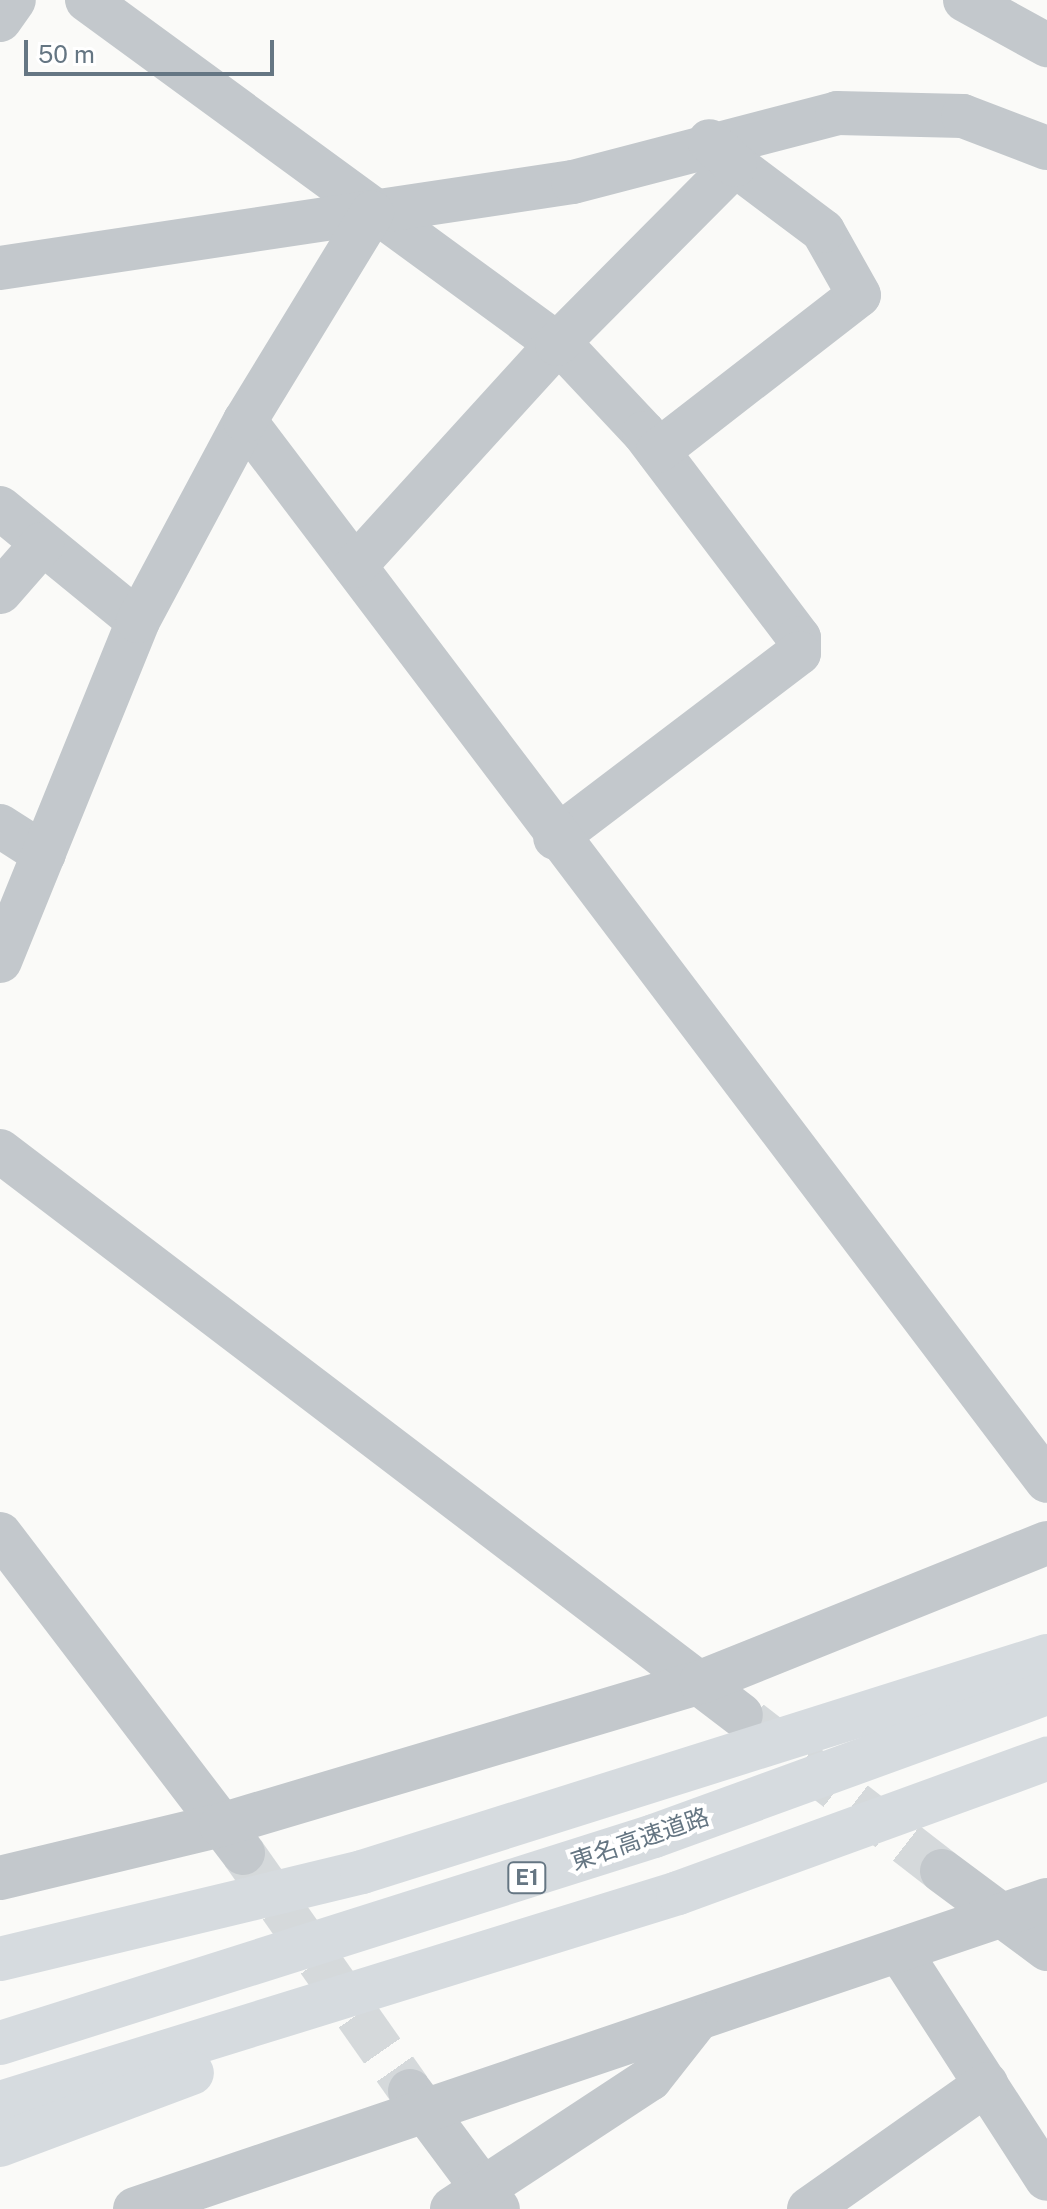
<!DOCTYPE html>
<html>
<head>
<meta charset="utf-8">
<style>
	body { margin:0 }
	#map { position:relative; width:1047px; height:2209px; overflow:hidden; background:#fafaf8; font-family:"Public Sans","Noto Sans JP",sans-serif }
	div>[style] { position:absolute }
	.minor-tunnel>* { height:44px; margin-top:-22px; transform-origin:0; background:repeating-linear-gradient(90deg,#d5d9db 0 44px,transparent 0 66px) }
	.minor>* { height:44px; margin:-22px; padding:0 22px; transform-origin:22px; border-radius:22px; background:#c3c8cc }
	.highway>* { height:44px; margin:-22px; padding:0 22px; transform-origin:22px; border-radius:22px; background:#d6dbdf }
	span { translate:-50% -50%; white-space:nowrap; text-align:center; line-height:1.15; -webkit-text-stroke:8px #fff; paint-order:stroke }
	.shield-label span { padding:2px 6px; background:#fff; border:2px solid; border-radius:6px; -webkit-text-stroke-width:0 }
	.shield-label { font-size:22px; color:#657683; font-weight:700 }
	.street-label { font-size:24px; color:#657683 }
	.scale { position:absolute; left:24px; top:40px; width:250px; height:36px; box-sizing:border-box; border:4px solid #657683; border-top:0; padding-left:10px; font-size:24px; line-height:28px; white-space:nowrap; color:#657683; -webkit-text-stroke:6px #fff; paint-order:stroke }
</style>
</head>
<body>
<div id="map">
	<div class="minor-tunnel">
		<div style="left:750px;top:1722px;width:243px;rotate:37.8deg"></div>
		<div style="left:243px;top:1853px;width:289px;rotate:54.9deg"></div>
	</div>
	<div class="minor">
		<div style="left:87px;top:0;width:595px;rotate:36.18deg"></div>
		<div style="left:567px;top:351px;width:112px;rotate:46.8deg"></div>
		<div style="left:644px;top:433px;width:257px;rotate:52.9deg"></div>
		<div style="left:799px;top:638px;width:15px;rotate:90deg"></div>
		<div style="left:799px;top:653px;width:306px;rotate:142.8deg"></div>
		<div style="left:965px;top:0;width:94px;rotate:28.8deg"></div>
		<div style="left:0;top:20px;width:24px;rotate:-55deg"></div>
		<div style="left:0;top:268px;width:579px;rotate:-8.54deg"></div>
		<div style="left:573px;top:182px;width:273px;rotate:-14.6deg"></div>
		<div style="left:837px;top:113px;width:126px;rotate:1.4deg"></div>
		<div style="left:963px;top:116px;width:90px;rotate:20.9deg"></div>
		<div style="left:245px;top:421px;width:1329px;rotate:52.89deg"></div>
		<div style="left:658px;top:451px;width:254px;rotate:-37.8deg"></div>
		<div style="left:859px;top:295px;width:73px;rotate:-119.4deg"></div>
		<div style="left:823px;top:231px;width:110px;rotate:-143.1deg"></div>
		<div style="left:0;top:508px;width:178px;rotate:39.3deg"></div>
		<div style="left:355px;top:566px;width:300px;rotate:-47.7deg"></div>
		<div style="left:557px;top:344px;width:252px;rotate:-45.2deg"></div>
		<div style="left:735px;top:165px;width:35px;rotate:-137deg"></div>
		<div style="left:0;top:592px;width:64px;rotate:-48.8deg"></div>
		<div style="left:0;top:826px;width:52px;rotate:32.5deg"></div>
		<div style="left:0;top:961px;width:367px;rotate:-67.9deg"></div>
		<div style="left:138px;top:621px;width:227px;rotate:-61.9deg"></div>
		<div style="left:245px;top:421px;width:244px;rotate:-58.6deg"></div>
		<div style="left:0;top:1151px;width:931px;rotate:37.28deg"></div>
		<div style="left:0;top:1534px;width:401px;rotate:52.7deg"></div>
		<div style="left:942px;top:1871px;width:131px;rotate:36.6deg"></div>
		<div style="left:0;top:1878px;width:227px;rotate:-13.5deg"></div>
		<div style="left:221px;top:1825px;width:501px;rotate:-16.59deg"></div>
		<div style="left:701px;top:1682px;width:373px;rotate:-21.9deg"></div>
		<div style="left:900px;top:1952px;width:270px;rotate:57.1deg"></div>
		<div style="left:410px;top:2091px;width:147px;rotate:53.3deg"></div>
		<div style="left:135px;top:2209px;width:963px;rotate:-18.72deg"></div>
		<div style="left:452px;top:2209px;width:237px;rotate:-33.3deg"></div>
		<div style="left:650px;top:2079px;width:73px;rotate:-51.7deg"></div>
		<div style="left:809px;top:2209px;width:217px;rotate:-35.2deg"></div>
	</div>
	<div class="highway">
		<div style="left:0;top:1959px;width:372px;rotate:-13.5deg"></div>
		<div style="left:362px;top:1872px;width:718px;rotate:-17.5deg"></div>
		<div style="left:0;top:2043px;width:686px;rotate:-17.56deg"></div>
		<div style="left:654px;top:1836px;width:418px;rotate:-20deg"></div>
		<div style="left:0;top:2103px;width:710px;rotate:-17.21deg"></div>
		<div style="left:678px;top:1893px;width:393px;rotate:-20deg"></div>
		<div style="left:0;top:2145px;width:205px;rotate:-20.6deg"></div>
	</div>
	<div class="shield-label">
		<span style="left:527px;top:1878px">E1</span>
	</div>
	<div class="street-label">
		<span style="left:640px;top:1839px;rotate:-19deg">東名高速道路</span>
	</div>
	<div class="scale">50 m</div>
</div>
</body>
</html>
